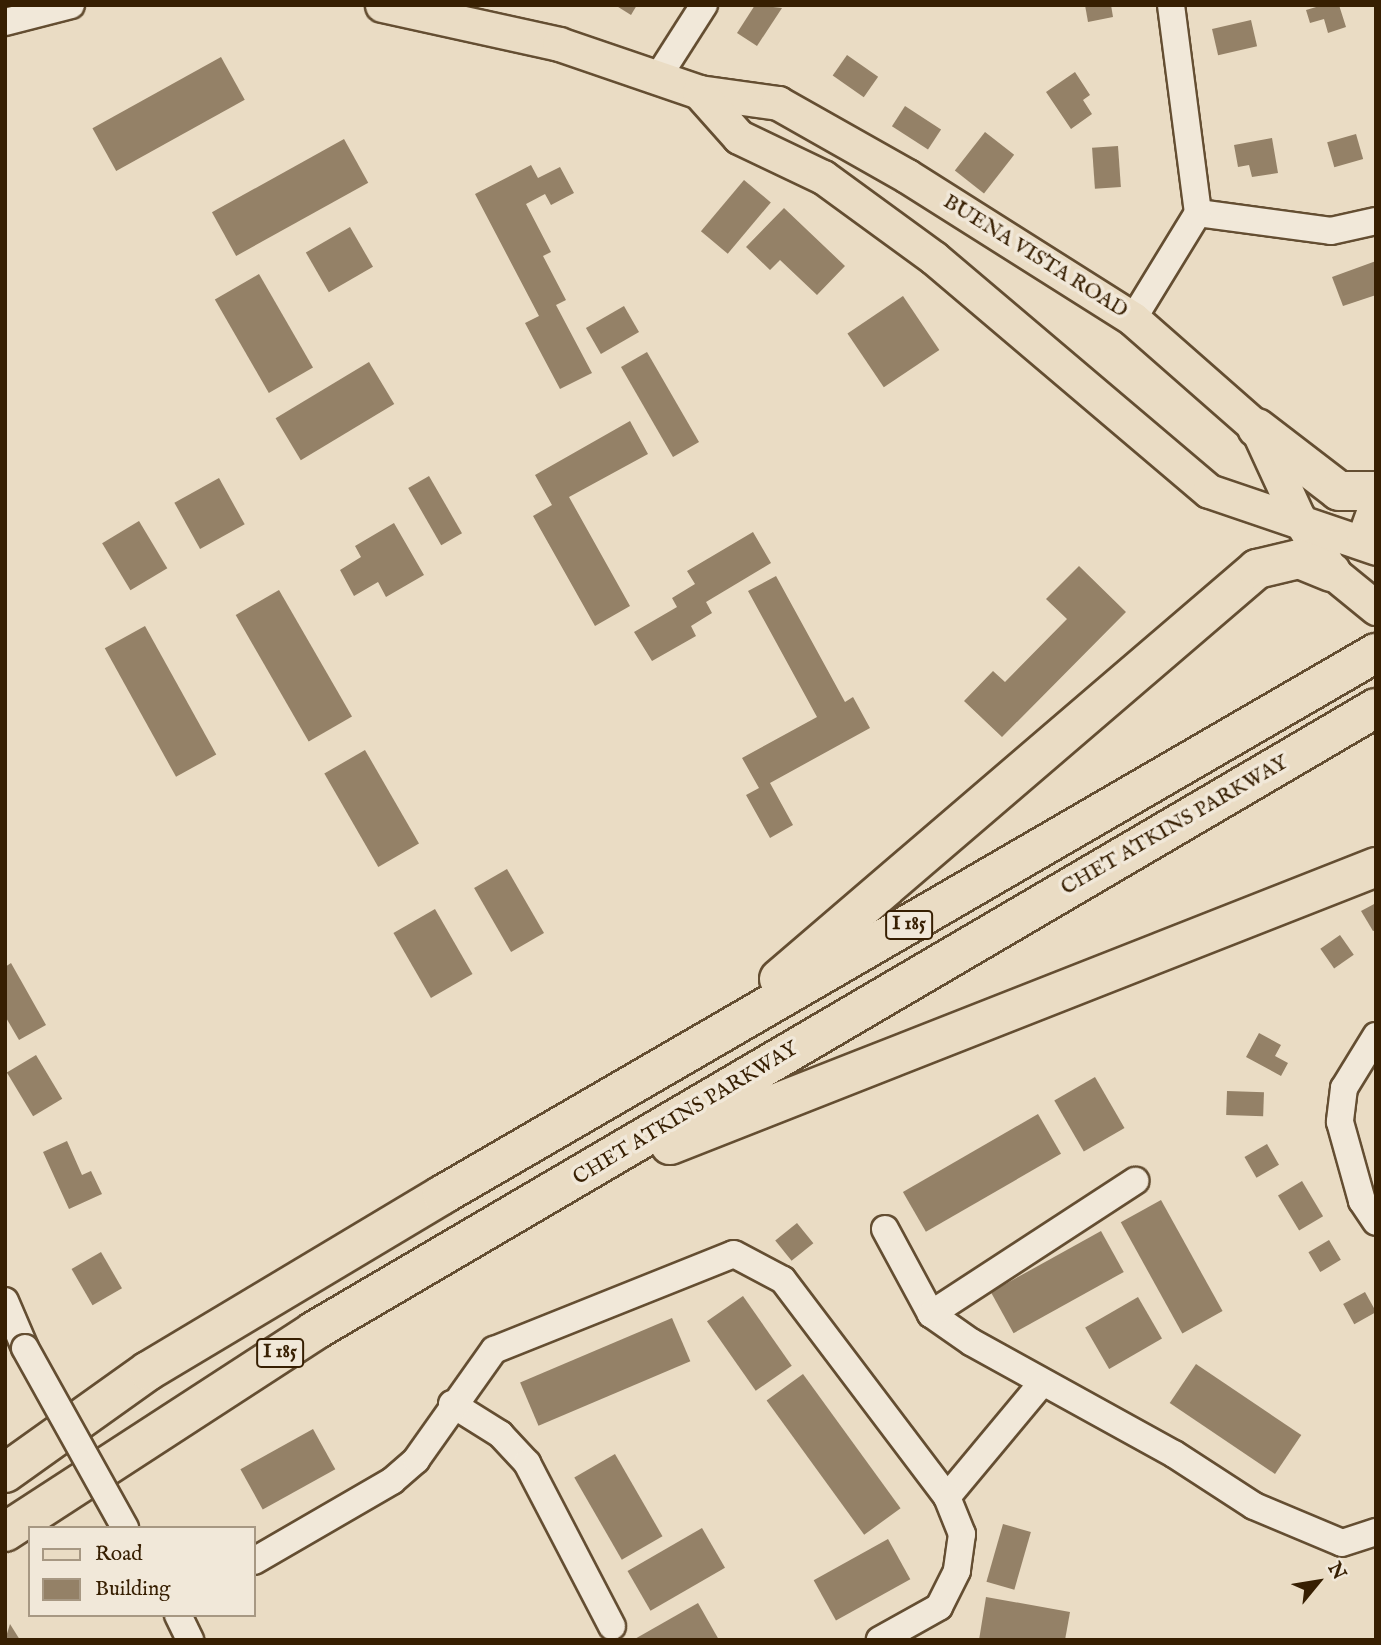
<!DOCTYPE html>
<html>
<head>
<meta charset="utf-8">
<style>
	body { margin:0 }
	#map { position:relative; width:1381px; height:1645px; overflow:hidden; background:#eadcc4; font-family:"IM FELL English",serif }
	div>[style] { position:absolute }
	.building>* { inset:0; background:#948167; transform-origin:0 0 }
	.roads { filter:drop-shadow(2px 0 #644e32) drop-shadow(-2px 0 #644e32) drop-shadow(0 2px #644e32) drop-shadow(0 -2px #644e32) }
	.minor>* { height:26px; margin:-13px; padding:0 13px; transform-origin:13px; border-radius:13px; background:#f1e8d9 }
	.major>* { height:33px; margin:-16.5px; padding:0 16.5px; transform-origin:16.5px; border-radius:16.5px; background:#eadcc4 }
	.highway>* { height:38px; margin:-19px; padding:0 19px; transform-origin:19px; border-radius:19px; background:#eadcc4 }
	.bridges { filter:drop-shadow(2px 0 #644e32) drop-shadow(-2px 0 #644e32) drop-shadow(0 2px #644e32) drop-shadow(0 -2px #644e32) }
	.minor-bridge>* { height:26px; margin:-13px; padding:0 13px; transform-origin:13px; border-radius:13px; background:#f1e8d9 }
	span { translate:-50% -50%; white-space:nowrap; text-align:center; line-height:1.15; -webkit-text-stroke:7px #f1e8d9; paint-order:stroke }
	.shield-label span { padding:2px 5px; background:#f1e8d9; border:2px solid; border-radius:5px; -webkit-text-stroke-width:0 }
	.shield-label { font-size:19px; color:#371f02; font-weight:700 }
	.street-label { font-size:21px; color:#371f02 }
	.frame { position:absolute; inset:0; border:7px solid #371f02; pointer-events:none }
	.legend { position:absolute; left:28px; top:1526px; width:228px; height:91px; box-sizing:border-box; background:#f1e8d9; border:2px solid #a79883; margin:0; padding:9px 12px; list-style:none; font-size:21px; color:#371f02 }
	.legend li { display:flex; align-items:center; gap:14px; height:35px }
	.legend b { width:35px; border:2px solid #a79883 }
	.north { position:absolute; left:1283px; top:1547px; width:70px; height:70px; -webkit-text-stroke:5px #f1e8d9; paint-order:stroke; rotate:60deg; font-size:19px; font-weight:700; line-height:28px; text-align:center; color:#371f02 }
	.north::after { content:''; display:block; margin:auto; width:24px; height:32px; background:#371f02; clip-path:polygon(50% 0,100% 100%,50% 72%,0 100%) }
</style>
</head>
<body>
<div id="map">
	<div class="building">
		<div style="clip-path:polygon(615px 5px,637px 5px,631px 15px)"></div>
		<div style="clip-path:polygon(755px 5px,782px 8px,757px 46px,737px 33px)"></div>
		<div style="clip-path:polygon(1085px 5px,1111px 5px,1113px 17px,1088px 22px)"></div>
		<div style="clip-path:polygon(1323px 5px,1339px 5px,1346px 27px,1328px 33px,1324px 19px,1310px 23px,1306px 10px)"></div>
		<div style="left:1251px;top:20px;width:27px;height:40px;rotate:77deg"></div>
		<div style="left:847px;top:55px;width:38px;height:25px;rotate:35deg"></div>
		<div style="left:221px;top:57px;width:49px;height:147px;rotate:61deg"></div>
		<div style="clip-path:polygon(1075px 72px,1090px 95px,1083px 100px,1092px 114px,1071px 129px,1046px 92px)"></div>
		<div style="left:905px;top:106px;width:43px;height:24px;rotate:33deg"></div>
		<div style="left:985px;top:132px;width:37px;height:49px;rotate:38deg"></div>
		<div style="left:1356px;top:134px;width:26px;height:30px;rotate:74deg"></div>
		<div style="clip-path:polygon(1272px 138px,1278px 173px,1252px 177px,1249px 165px,1238px 167px,1234px 145px)"></div>
		<div style="left:344px;top:139px;width:50px;height:151px;rotate:61deg"></div>
		<div style="left:1118px;top:146px;width:41px;height:26px;rotate:86deg"></div>
		<div style="clip-path:polygon(531px 165px,538px 178px,560px 167px,574px 193px,551px 205px,545px 194px,526px 204px,551px 252px,543px 256px,566px 300px,556px 305px,592px 373px,560px 389px,525px 323px,539px 316px,475px 194px)"></div>
		<div style="left:744px;top:180px;width:35px;height:67px;rotate:40deg"></div>
		<div style="clip-path:polygon(784px 208px,845px 266px,817px 295px,780px 260px,770px 270px,746px 247px)"></div>
		<div style="left:350px;top:227px;width:46px;height:51px;rotate:60deg"></div>
		<div style="clip-path:polygon(1376px 261px,1376px 295px,1343px 306px,1332px 277px)"></div>
		<div style="left:259px;top:274px;width:108px;height:51px;rotate:60deg"></div>
		<div style="left:903px;top:296px;width:65px;height:67px;rotate:56deg"></div>
		<div style="left:624px;top:306px;width:30px;height:44px;rotate:60deg"></div>
		<div style="left:647px;top:352px;width:104px;height:30px;rotate:60deg"></div>
		<div style="left:369px;top:362px;width:49px;height:109px;rotate:59deg"></div>
		<div style="clip-path:polygon(630px 421px,648px 454px,569px 497px,630px 606px,595px 626px,533px 516px,552px 505px,535px 475px)"></div>
		<div style="left:429px;top:476px;width:66px;height:24px;rotate:60deg"></div>
		<div style="left:219px;top:478px;width:53px;height:51px;rotate:61deg"></div>
		<div style="left:139px;top:521px;width:55px;height:43px;rotate:59deg"></div>
		<div style="clip-path:polygon(394px 523px,424px 575px,386px 597px,378px 582px,354px 596px,340px 570px,361px 557px,355px 546px)"></div>
		<div style="clip-path:polygon(753px 532px,771px 563px,706px 602px,712px 613px,691px 626px,696px 636px,652px 661px,634px 632px,677px 607px,672px 598px,695px 584px,687px 571px)"></div>
		<div style="clip-path:polygon(1079px 566px,1126px 612px,1002px 737px,964px 701px,993px 671px,1005px 682px,1067px 619px,1046px 599px)"></div>
		<div style="clip-path:polygon(776px 576px,845px 702px,853px 697px,870px 728px,770px 783px,793px 825px,770px 838px,746px 795px,759px 788px,742px 758px,817px 717px,748px 591px)"></div>
		<div style="left:279px;top:590px;width:146px;height:50px;rotate:60deg"></div>
		<div style="left:145px;top:626px;width:147px;height:46px;rotate:61deg"></div>
		<div style="left:365px;top:750px;width:108px;height:47px;rotate:60deg"></div>
		<div style="left:507px;top:869px;width:74px;height:38px;rotate:60deg"></div>
		<div style="clip-path:polygon(1376px 903px,1376px 930px,1373px 931px,1361px 911px)"></div>
		<div style="left:435px;top:909px;width:75px;height:48px;rotate:60deg"></div>
		<div style="left:1340px;top:935px;width:24px;height:24px;rotate:55deg"></div>
		<div style="clip-path:polygon(11px 963px,46px 1025px,19px 1040px,5px 1016px,5px 967px)"></div>
		<div style="clip-path:polygon(1259px 1033px,1281px 1045px,1275px 1056px,1288px 1063px,1281px 1076px,1246px 1057px)"></div>
		<div style="left:36px;top:1055px;width:51px;height:34px;rotate:59deg"></div>
		<div style="left:1095px;top:1077px;width:59px;height:47px;rotate:60deg"></div>
		<div style="left:1227px;top:1091px;width:37px;height:24px;rotate:2deg"></div>
		<div style="left:1038px;top:1114px;width:46px;height:156px;rotate:60deg"></div>
		<div style="clip-path:polygon(67px 1141px,82px 1175px,91px 1171px,102px 1194px,69px 1209px,43px 1152px)"></div>
		<div style="left:1267px;top:1144px;width:24px;height:26px;rotate:60deg"></div>
		<div style="left:1302px;top:1181px;width:41px;height:28px;rotate:59deg"></div>
		<div style="left:1161px;top:1200px;width:127px;height:46px;rotate:61deg"></div>
		<div style="left:797px;top:1223px;width:26px;height:28px;rotate:51deg"></div>
		<div style="left:1101px;top:1231px;width:47px;height:126px;rotate:61deg"></div>
		<div style="left:1329px;top:1240px;width:23px;height:24px;rotate:59deg"></div>
		<div style="left:101px;top:1252px;width:42px;height:34px;rotate:60deg"></div>
		<div style="left:1365px;top:1292px;width:23px;height:25px;rotate:61deg"></div>
		<div style="left:743px;top:1296px;width:85px;height:44px;rotate:55deg"></div>
		<div style="left:1138px;top:1297px;width:48px;height:61px;rotate:60deg"></div>
		<div style="left:672px;top:1318px;width:47px;height:165px;rotate:67deg"></div>
		<div style="left:1196px;top:1364px;width:127px;height:47px;rotate:34deg"></div>
		<div style="left:803px;top:1374px;width:166px;height:45px;rotate:54deg"></div>
		<div style="left:313px;top:1429px;width:46px;height:83px;rotate:61deg"></div>
		<div style="left:615px;top:1454px;width:95px;height:47px;rotate:60deg"></div>
		<div style="left:1003px;top:1524px;width:29px;height:60px;rotate:16deg"></div>
		<div style="left:702px;top:1528px;width:46px;height:86px;rotate:60deg"></div>
		<div style="left:888px;top:1539px;width:46px;height:85px;rotate:61deg"></div>
		<div style="clip-path:polygon(986px 1597px,1070px 1612px,1065px 1640px,979px 1640px)"></div>
		<div style="clip-path:polygon(698px 1603px,719px 1640px,633px 1640px)"></div>
		<div style="clip-path:polygon(10px 1624px,20px 1640px,5px 1640px)"></div>
	</div>
	<div class="roads">
		<div class="minor">
			<div style="left:5px;top:22px;width:68px;rotate:-14.4deg"></div>
			<div style="left:656px;top:80px;width:89px;rotate:-57.4deg"></div>
			<div style="left:1198px;top:213px;width:134px;rotate:7.7deg"></div>
			<div style="left:1331px;top:231px;width:46px;rotate:-12.5deg"></div>
			<div style="left:1133px;top:319px;width:124px;rotate:-58.5deg"></div>
			<div style="left:1198px;top:213px;width:210px;rotate:-97.4deg"></div>
			<div style="left:1376px;top:1036px;width:61px;rotate:121.6deg"></div>
			<div style="left:1344px;top:1088px;width:34px;rotate:97deg"></div>
			<div style="left:1340px;top:1122px;width:82px;rotate:74.4deg"></div>
			<div style="left:1362px;top:1201px;width:25px;rotate:56deg"></div>
			<div style="left:885px;top:1229px;width:97px;rotate:61.6deg"></div>
			<div style="left:931px;top:1314px;width:49px;rotate:35deg"></div>
			<div style="left:971px;top:1342px;width:232px;rotate:28.9deg"></div>
			<div style="left:1174px;top:1454px;width:95px;rotate:33deg"></div>
			<div style="left:1254px;top:1506px;width:95px;rotate:22.8deg"></div>
			<div style="left:1342px;top:1543px;width:36px;rotate:-18deg"></div>
			<div style="left:5px;top:1301px;width:51px;rotate:66.9deg"></div>
			<div style="left:931px;top:1314px;width:244px;rotate:-33.1deg"></div>
			<div style="left:452px;top:1404px;width:57px;rotate:32deg"></div>
			<div style="left:500px;top:1434px;width:40px;rotate:47deg"></div>
			<div style="left:527px;top:1463px;width:184px;rotate:62.5deg"></div>
			<div style="left:947px;top:1497px;width:148px;rotate:-50.2deg"></div>
			<div style="left:254px;top:1561px;width:160px;rotate:-30.1deg"></div>
			<div style="left:392px;top:1481px;width:32px;rotate:-41deg"></div>
			<div style="left:416px;top:1460px;width:135px;rotate:-54.7deg"></div>
			<div style="left:494px;top:1350px;width:258px;rotate:-21.8deg"></div>
			<div style="left:734px;top:1254px;width:55px;rotate:28deg"></div>
			<div style="left:783px;top:1280px;width:272px;rotate:52.9deg"></div>
			<div style="left:947px;top:1497px;width:40px;rotate:68deg"></div>
			<div style="left:962px;top:1534px;width:37px;rotate:98deg"></div>
			<div style="left:957px;top:1571px;width:40px;rotate:116.6deg"></div>
			<div style="left:939px;top:1607px;width:68px;rotate:150.8deg"></div>
			<div style="left:178px;top:1615px;width:28px;rotate:64deg"></div>
		</div>
		<div class="major">
			<div style="left:382px;top:5px;width:181px;rotate:12.4deg"></div>
			<div style="left:559px;top:44px;width:148px;rotate:18.9deg"></div>
			<div style="left:699px;top:92px;width:80px;rotate:7.9deg"></div>
			<div style="left:778px;top:103px;width:148px;rotate:29.5deg"></div>
			<div style="left:907px;top:176px;width:267px;rotate:32.3deg"></div>
			<div style="left:1133px;top:319px;width:165px;rotate:41.3deg"></div>
			<div style="left:1257px;top:428px;width:98px;rotate:65.3deg"></div>
			<div style="left:1298px;top:517px;width:65px;rotate:58.3deg"></div>
			<div style="left:1332px;top:572px;width:57px;rotate:39.3deg"></div>
			<div style="left:699px;top:92px;width:60px;rotate:48.4deg"></div>
			<div style="left:739px;top:137px;width:93px;rotate:25.5deg"></div>
			<div style="left:823px;top:177px;width:137px;rotate:36.1deg"></div>
			<div style="left:934px;top:258px;width:360px;rotate:40.3deg"></div>
			<div style="left:1209px;top:491px;width:176px;rotate:18.8deg"></div>
		</div>
		<div class="highway">
			<div style="left:1257px;top:428px;width:103px;rotate:37.5deg"></div>
			<div style="left:1339px;top:491px;width:37px"></div>
			<div style="left:1366px;top:541px;width:29px;rotate:-70deg"></div>
			<div style="left:779px;top:979px;width:630px;rotate:-40.62deg"></div>
			<div style="left:1257px;top:569px;width:43px;rotate:-13.4deg"></div>
			<div style="left:1299px;top:559px;width:35px;rotate:22deg"></div>
			<div style="left:670px;top:1145px;width:759px;rotate:-21.49deg"></div>
			<div style="left:5px;top:1473px;width:176px;rotate:-35.5deg"></div>
			<div style="left:148px;top:1371px;width:343px;rotate:-30.9deg"></div>
			<div style="left:442px;top:1195px;width:1080px;rotate:-30.13deg"></div>
			<div style="left:5px;top:1532px;width:369px;rotate:-33deg"></div>
			<div style="left:314px;top:1331px;width:1231px;rotate:-30.4deg"></div>
		</div>
	</div>
	<div class="bridges">
		<div class="minor-bridge">
			<div style="left:25px;top:1348px;width:206px;rotate:60.9deg"></div>
		</div>
	</div>
	<div class="shield-label">
		<span style="left:909px;top:925px">I 185</span>
		<span style="left:280px;top:1353px">I 185</span>
	</div>
	<div class="street-label">
		<span style="left:1035px;top:257px;rotate:32deg">BUENA VISTA ROAD</span>
		<span style="left:1175px;top:826px;rotate:-30deg">CHET ATKINS PARKWAY</span>
		<span style="left:686px;top:1114px;rotate:-31deg">CHET ATKINS PARKWAY</span>
	</div>
	<div class="frame"></div>
	<ul class="legend">
	<li><b style="height:9px;background:#eadcc4"></b>Road</li>
	<li><b style="height:19px;background:#948167"></b>Building</li>
	</ul>
	<div class="north">N</div>
</div>
</body>
</html>
